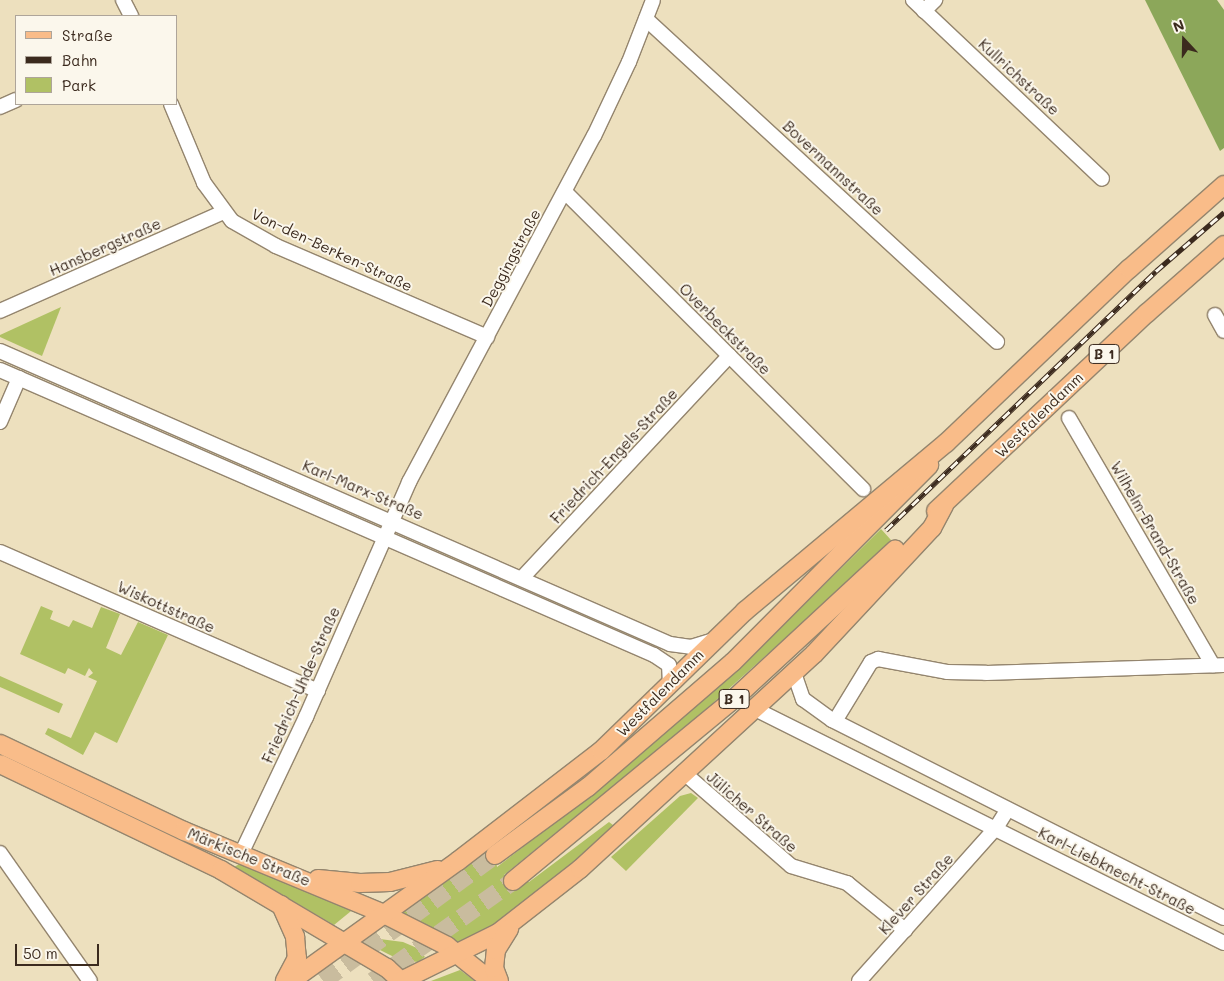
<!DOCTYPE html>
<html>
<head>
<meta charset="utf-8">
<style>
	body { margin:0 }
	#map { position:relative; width:1224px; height:981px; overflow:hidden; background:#ede0be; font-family:Mali,sans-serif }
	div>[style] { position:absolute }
	.green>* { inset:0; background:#b0c164; transform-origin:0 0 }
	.forest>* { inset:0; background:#8ca75a }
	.major-tunnel>* { height:18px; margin-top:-9px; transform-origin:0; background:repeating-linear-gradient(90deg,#c9bc9e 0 18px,transparent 0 27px) }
	.roads { filter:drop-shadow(1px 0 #94856e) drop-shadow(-1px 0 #94856e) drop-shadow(0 1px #94856e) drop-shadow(0 -1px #94856e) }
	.minor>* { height:14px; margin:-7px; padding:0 7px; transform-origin:7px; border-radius:7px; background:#fff }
	.major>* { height:18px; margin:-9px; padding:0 9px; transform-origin:9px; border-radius:9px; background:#f9bc89 }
	.rail>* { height:5px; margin-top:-2.5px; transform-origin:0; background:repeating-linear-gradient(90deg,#fbf7ec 0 9px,#3b2a1e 0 18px); box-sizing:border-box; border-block:1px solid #3b2a1e }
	span { translate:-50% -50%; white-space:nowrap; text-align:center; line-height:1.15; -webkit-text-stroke:4px #fbf7ec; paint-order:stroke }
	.shield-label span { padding:1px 4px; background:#fbf7ec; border:1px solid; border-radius:4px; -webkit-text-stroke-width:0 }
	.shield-label { font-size:14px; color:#3b2a1e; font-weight:700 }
	.street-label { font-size:15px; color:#3b2a1e }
	.legend { position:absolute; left:15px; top:15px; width:162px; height:90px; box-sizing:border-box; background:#fbf7ec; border:1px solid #aea59a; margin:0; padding:6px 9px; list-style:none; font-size:15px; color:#3b2a1e }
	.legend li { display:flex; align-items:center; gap:10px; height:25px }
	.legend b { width:25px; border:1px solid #aea59a }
	.north { position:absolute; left:1159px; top:15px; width:50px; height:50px; -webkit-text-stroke:4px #fbf7ec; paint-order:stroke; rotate:339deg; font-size:14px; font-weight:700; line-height:20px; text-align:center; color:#3b2a1e }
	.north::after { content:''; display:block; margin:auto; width:18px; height:22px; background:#3b2a1e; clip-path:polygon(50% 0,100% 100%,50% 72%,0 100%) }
	.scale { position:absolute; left:15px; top:944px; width:84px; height:22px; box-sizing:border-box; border:2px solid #3b2a1e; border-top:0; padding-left:6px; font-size:15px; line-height:18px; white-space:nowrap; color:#3b2a1e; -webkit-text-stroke:4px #fbf7ec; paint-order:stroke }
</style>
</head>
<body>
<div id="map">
	<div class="green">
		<div style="clip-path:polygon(61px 307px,42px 356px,0 337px,0 335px)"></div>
		<div style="clip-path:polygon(881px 529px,891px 540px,829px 599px,694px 720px,504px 875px,516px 882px,529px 882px,609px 822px,617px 828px,512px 917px,461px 946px,395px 912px,494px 843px,497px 867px,592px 794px,747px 661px)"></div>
		<div style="clip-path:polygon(41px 606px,53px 611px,50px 619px,69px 627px,73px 620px,92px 628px,101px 607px,120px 614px,106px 648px,121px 655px,138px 622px,168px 635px,117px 743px,95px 732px,83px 755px,45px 734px,48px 728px,71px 738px,97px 681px,88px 677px,93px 673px,89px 668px,85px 676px,68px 668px,65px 674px,20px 654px)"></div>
		<div style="left:0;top:676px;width:69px;height:10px;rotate:24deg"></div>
		<div style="clip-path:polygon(691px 793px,698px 798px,626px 871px,611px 857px,680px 796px)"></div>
		<div style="clip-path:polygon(245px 861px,356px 907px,334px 925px,234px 867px)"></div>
		<div style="clip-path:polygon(372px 938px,403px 942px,417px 948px,425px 957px,418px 962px,400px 960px,368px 944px)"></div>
		<div style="clip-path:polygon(460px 970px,475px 981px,431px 981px)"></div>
	</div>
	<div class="forest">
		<div style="clip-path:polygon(1145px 0,1217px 0,1224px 10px,1224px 148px,1220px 151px)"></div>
	</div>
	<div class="major-tunnel">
		<div style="left:323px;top:981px;width:213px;rotate:-36.2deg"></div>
		<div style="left:373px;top:981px;width:172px;rotate:-35.5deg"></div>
	</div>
	<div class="roads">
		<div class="minor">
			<div style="left:123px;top:0;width:18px;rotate:63deg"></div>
			<div style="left:913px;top:0;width:260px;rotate:43.4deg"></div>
			<div style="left:924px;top:11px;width:16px;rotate:-45deg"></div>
			<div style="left:646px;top:19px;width:477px;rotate:42.6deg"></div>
			<div style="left:171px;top:104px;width:86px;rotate:67.3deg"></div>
			<div style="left:204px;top:183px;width:47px;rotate:53.6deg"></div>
			<div style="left:232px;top:221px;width:51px;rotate:29.6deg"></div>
			<div style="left:276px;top:246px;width:230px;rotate:23.3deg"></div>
			<div style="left:0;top:107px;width:17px;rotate:-24deg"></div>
			<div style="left:565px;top:192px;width:421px;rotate:44.9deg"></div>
			<div style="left:0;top:311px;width:244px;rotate:-23.9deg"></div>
			<div style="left:1215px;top:315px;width:18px;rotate:61deg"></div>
			<div style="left:0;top:351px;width:731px;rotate:23.62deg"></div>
			<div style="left:670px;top:644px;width:21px;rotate:8deg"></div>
			<div style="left:691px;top:647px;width:24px;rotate:-17deg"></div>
			<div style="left:0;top:370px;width:713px;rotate:23.55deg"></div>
			<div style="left:654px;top:655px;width:18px;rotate:34deg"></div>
			<div style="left:669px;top:665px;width:20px;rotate:87deg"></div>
			<div style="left:1069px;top:418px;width:286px;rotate:59.8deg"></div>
			<div style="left:0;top:422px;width:48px;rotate:-66.6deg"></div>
			<div style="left:0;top:552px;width:347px;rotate:23.6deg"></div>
			<div style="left:522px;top:578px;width:304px;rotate:-47deg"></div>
			<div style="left:794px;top:673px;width:28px;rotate:71deg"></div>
			<div style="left:803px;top:699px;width:36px;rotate:36deg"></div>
			<div style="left:832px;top:720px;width:439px;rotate:26.8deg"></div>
			<div style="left:755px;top:709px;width:524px;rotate:26.52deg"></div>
			<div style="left:835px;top:721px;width:69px;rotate:-58.6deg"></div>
			<div style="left:871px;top:662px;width:8px;rotate:-23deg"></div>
			<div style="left:878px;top:659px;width:70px;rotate:10.7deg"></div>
			<div style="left:947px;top:672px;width:39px;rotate:1deg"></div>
			<div style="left:986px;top:673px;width:238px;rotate:-1.9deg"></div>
			<div style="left:683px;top:772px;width:143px;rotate:41deg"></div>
			<div style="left:791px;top:866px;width:59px;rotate:16.9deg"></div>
			<div style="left:847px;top:883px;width:75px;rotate:39deg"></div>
			<div style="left:0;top:853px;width:156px;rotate:54.9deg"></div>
			<div style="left:241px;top:854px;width:152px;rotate:-64.6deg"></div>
			<div style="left:306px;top:717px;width:257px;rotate:-66.3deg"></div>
			<div style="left:409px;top:482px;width:392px;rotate:-61.9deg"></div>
			<div style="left:594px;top:136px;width:82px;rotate:-64.7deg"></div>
			<div style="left:629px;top:62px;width:66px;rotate:-68.8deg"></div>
			<div style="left:859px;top:981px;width:205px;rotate:-48.2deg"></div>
			<div style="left:996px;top:828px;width:22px;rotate:-58deg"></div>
		</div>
		<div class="major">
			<div style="left:936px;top:511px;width:289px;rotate:-43.2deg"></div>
			<div style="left:1147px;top:313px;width:103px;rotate:-41.4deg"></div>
			<div style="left:0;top:744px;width:204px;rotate:25.3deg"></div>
			<div style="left:184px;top:831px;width:217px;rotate:22.5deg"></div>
			<div style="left:384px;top:914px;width:71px;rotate:26.9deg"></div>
			<div style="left:447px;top:946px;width:56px;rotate:38.5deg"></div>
			<div style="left:0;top:764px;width:245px;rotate:25.6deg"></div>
			<div style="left:221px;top:870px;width:193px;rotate:30.6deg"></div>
			<div style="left:387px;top:968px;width:19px;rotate:43deg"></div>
			<div style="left:401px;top:981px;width:108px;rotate:-26.3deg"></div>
			<div style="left:498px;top:933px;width:104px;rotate:-38deg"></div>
			<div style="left:580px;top:869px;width:318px;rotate:-42.6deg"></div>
			<div style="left:814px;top:654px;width:173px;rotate:-46.9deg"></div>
			<div style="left:932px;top:528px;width:26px;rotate:-62deg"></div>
			<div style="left:495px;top:855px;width:115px;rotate:-36.2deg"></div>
			<div style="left:588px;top:787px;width:191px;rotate:-40.8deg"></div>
			<div style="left:733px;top:662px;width:278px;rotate:-45.1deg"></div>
			<div style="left:318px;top:879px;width:42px;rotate:5.4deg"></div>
			<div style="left:360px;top:883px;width:30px;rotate:-2deg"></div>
			<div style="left:390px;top:882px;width:49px;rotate:-14.3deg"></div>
			<div style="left:513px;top:881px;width:289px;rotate:-39.5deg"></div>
			<div style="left:736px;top:697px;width:217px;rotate:-42.8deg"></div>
			<div style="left:281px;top:905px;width:35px;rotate:66deg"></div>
			<div style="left:295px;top:937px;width:21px;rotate:85deg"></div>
			<div style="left:297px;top:958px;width:26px;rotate:118deg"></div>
			<div style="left:291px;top:981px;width:206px;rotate:-35.7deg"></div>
			<div style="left:458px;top:861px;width:180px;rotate:-37.6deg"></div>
			<div style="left:601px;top:751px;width:201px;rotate:-44.2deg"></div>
			<div style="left:745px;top:611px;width:262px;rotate:-39.9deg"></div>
			<div style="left:946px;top:443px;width:253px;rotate:-43.6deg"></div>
			<div style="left:1129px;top:269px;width:127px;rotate:-41.5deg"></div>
			<div style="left:499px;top:981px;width:14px;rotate:-111deg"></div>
			<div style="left:494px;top:968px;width:18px;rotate:-84deg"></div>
			<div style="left:496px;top:950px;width:25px;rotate:-58deg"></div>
		</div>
	</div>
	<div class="rail">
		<div style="left:886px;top:530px;width:374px;rotate:-43.8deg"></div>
		<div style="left:1156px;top:271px;width:90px;rotate:-40.9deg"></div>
	</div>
	<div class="shield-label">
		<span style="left:1104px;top:354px">B 1</span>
		<span style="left:734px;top:699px">B 1</span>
	</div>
	<div class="street-label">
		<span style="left:1019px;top:77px;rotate:43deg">Kullrichstraße</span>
		<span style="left:833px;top:168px;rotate:43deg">Bovermannstraße</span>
		<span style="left:105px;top:247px;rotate:-24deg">Hansbergstraße</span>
		<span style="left:332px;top:250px;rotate:25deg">Von-den-Berken-Straße</span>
		<span style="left:511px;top:258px;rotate:-62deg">Deggingstraße</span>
		<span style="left:725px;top:329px;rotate:45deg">Overbeckstraße</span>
		<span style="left:1039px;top:415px;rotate:-44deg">Westfalendamm</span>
		<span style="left:614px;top:456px;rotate:-47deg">Friedrich-Engels-Straße</span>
		<span style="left:363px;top:490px;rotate:23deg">Karl-Marx-Straße</span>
		<span style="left:1155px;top:533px;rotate:60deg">Wilhelm-Brand-Straße</span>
		<span style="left:166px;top:607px;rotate:24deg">Wiskottstraße</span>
		<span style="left:301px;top:685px;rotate:-66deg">Friedrich-Uhde-Straße</span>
		<span style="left:660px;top:693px;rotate:-45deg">Westfalendamm</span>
		<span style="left:752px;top:812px;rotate:41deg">Jülicher Straße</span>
		<span style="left:249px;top:857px;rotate:22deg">Märkische Straße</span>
		<span style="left:1117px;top:871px;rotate:27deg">Karl-Liebknecht-Straße</span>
		<span style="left:916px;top:894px;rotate:-48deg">Klever Straße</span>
	</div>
	<ul class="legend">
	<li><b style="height:6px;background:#f9bc89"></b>Straße</li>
	<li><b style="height:6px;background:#3b2a1e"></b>Bahn</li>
	<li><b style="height:14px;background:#b0c164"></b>Park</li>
	</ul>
	<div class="north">N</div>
	<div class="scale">50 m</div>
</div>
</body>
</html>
